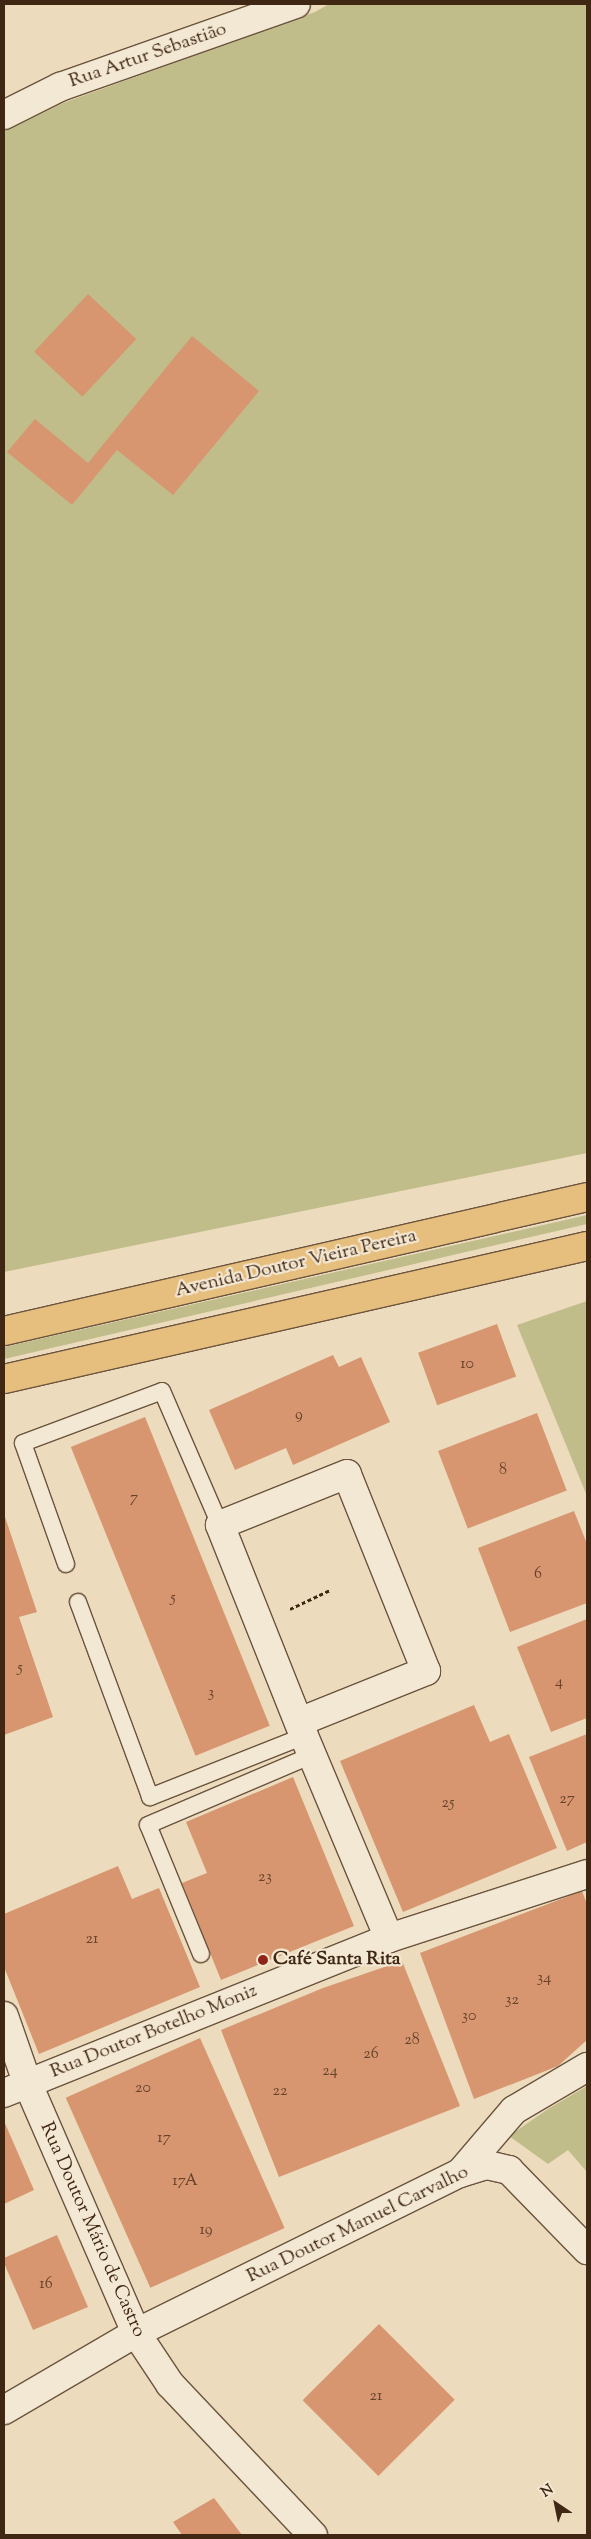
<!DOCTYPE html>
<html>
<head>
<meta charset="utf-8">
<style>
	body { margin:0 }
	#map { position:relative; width:591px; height:2539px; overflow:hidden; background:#ecdbbc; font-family:"Sorts Mill Goudy",serif }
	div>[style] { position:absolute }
	.green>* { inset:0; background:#c0bd8b }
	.building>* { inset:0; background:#d79670; transform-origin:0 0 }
	.path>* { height:3px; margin-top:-1.5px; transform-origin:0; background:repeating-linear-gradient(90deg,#402714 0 4px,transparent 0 6.5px) }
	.roads { filter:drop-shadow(1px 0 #6b543e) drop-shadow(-1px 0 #6b543e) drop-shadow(0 1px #6b543e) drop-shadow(0 -1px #6b543e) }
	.lane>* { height:16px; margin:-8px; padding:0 8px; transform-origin:8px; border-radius:8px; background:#f3e8d3 }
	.street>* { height:28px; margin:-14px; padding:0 14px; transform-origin:14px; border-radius:14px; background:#f3e8d3 }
	.primary>* { height:28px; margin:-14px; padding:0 14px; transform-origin:14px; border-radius:14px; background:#e6be7e }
	.dots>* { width:14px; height:14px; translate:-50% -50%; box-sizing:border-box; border:2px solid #f3e8d3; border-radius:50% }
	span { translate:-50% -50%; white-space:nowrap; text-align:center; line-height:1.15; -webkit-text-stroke:4.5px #f3e8d3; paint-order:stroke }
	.number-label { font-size:16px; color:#66432b }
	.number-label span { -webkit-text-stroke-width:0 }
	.street-label { font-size:19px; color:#402714 }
	.poi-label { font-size:19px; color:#402714; font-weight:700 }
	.left { translate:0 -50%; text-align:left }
	.frame { position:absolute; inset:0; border:5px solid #402714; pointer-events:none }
	.north { position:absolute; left:531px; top:2479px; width:50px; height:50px; -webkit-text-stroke:4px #f3e8d3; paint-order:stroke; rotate:326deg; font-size:14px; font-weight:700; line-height:20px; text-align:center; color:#402714 }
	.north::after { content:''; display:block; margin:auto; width:18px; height:22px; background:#402714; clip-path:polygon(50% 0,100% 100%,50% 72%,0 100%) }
</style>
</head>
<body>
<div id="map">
	<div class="green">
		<div style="clip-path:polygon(329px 4px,587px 4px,587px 1153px,4px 1272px,4px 132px,63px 103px,315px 12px)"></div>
		<div style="clip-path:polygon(587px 1215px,587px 1224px,4px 1359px,4px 1347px)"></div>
		<div style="clip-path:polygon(587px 1301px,587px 1496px,517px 1325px)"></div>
		<div style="clip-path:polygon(587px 2086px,587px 2172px,568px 2150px,548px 2164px,509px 2136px,548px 2109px)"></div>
	</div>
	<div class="building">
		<div style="left:88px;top:294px;width:66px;height:79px;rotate:43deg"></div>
		<div style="clip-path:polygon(192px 336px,259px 391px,173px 495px,117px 450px,72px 505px,7px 452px,35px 419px,88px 463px)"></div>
		<div style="left:497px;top:1324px;width:56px;height:84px;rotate:70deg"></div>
		<div style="clip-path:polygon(333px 1355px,339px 1367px,361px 1357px,390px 1422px,293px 1465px,286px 1448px,235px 1470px,209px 1410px)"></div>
		<div style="left:537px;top:1413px;width:83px;height:106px;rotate:69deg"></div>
		<div style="left:145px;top:1417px;width:333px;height:80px;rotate:68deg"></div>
		<div style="clip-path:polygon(574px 1511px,587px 1544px,587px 1603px,510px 1632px,478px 1548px)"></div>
		<div style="clip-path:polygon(4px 1514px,37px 1612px,19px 1617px,53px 1717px,4px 1735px)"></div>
		<div style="clip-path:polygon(587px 1619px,587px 1718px,551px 1732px,517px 1647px)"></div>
		<div style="clip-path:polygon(474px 1705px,490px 1742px,509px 1734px,557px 1848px,403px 1912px,340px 1761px)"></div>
		<div style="clip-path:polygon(587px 1734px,587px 1842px,567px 1851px,529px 1757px)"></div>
		<div style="clip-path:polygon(293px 1777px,354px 1926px,221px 1980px,182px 1883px,207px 1873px,186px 1822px)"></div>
		<div style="clip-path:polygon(118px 1866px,132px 1899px,159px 1888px,200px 1987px,39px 2054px,4px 1967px,4px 1914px)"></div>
		<div style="clip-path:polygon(582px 1891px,587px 1904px,587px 2040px,558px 2066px,474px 2099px,420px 1953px)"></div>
		<div style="clip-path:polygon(402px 1961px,460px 2106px,279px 2177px,221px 2030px,323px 1988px)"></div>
		<div style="left:200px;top:2038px;width:208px;height:147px;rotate:66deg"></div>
		<div style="clip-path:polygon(4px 2121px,34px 2190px,4px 2204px)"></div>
		<div style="clip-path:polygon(57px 2235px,88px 2307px,33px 2330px,4px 2263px,4px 2258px)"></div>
		<div style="left:379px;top:2324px;width:107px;height:108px;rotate:45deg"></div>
		<div style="clip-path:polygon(214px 2498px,242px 2535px,182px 2535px,173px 2522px)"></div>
	</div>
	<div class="path">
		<div style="left:290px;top:1609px;width:44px;rotate:-25.4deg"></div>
	</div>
	<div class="roads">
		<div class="lane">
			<div style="left:66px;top:1564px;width:128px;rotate:-109.6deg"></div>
			<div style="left:23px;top:1443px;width:148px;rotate:-20.5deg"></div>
			<div style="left:162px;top:1391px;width:146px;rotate:66.6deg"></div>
			<div style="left:78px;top:1602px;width:208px;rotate:69.7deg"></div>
			<div style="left:150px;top:1797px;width:166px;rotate:-21.6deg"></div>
			<div style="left:201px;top:1954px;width:139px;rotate:-112.3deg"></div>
			<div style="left:148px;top:1825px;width:178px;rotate:-23.1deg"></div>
		</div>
		<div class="street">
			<div style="left:4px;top:115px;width:63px;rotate:-26.6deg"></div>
			<div style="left:60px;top:87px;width:250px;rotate:-19.4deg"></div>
			<div style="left:299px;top:1722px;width:137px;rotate:-21.9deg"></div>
			<div style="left:426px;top:1671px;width:212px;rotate:-111.9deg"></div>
			<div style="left:347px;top:1474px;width:137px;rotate:158.1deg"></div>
			<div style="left:220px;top:1525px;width:227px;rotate:68.3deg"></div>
			<div style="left:304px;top:1736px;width:219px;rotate:67.2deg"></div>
			<div style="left:4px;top:2016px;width:70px;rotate:70.8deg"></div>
			<div style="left:27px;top:2082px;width:274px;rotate:66.5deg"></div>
			<div style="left:136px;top:2333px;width:61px;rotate:56.3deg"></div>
			<div style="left:170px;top:2384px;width:208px;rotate:46.6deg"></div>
			<div style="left:4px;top:2093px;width:415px;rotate:-21.9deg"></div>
			<div style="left:389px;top:1938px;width:208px;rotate:-17.9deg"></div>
			<div style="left:460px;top:2173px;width:83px;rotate:-49.4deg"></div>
			<div style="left:514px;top:2110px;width:85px;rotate:-30.5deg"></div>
			<div style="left:4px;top:2410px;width:153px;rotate:-30.3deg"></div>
			<div style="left:136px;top:2333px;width:361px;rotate:-26.3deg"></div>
			<div style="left:460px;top:2173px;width:28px;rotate:-17deg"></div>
			<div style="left:487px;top:2165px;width:23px;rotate:13deg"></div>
			<div style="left:509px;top:2170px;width:112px;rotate:45.7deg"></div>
		</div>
		<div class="primary">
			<div style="left:4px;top:1331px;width:598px;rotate:-12.94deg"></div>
			<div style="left:4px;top:1379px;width:598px;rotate:-12.85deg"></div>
		</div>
	</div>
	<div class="dots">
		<div style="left:263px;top:1960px;background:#8f2418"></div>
	</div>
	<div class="number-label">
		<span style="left:467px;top:1365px">10</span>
		<span style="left:299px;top:1416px">9</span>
		<span style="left:503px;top:1471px">8</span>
		<span style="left:134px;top:1499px">7</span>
		<span style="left:538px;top:1575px">6</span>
		<span style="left:173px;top:1599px">5</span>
		<span style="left:20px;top:1669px">5</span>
		<span style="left:559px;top:1683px">4</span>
		<span style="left:211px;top:1694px">3</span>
		<span style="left:567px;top:1800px">27</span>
		<span style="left:448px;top:1804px">25</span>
		<span style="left:265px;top:1878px">23</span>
		<span style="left:92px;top:1940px">21</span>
		<span style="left:544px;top:1979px">34</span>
		<span style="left:512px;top:2001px">32</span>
		<span style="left:469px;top:2017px">30</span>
		<span style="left:412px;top:2041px">28</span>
		<span style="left:371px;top:2055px">26</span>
		<span style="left:330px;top:2072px">24</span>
		<span style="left:143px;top:2089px">20</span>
		<span style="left:280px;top:2092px">22</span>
		<span style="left:164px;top:2139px">17</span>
		<span style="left:185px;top:2182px">17A</span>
		<span style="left:206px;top:2231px">19</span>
		<span style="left:46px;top:2285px">16</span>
		<span style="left:376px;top:2397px">21</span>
	</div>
	<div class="street-label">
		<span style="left:148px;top:56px;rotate:-19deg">Rua Artur Sebastião</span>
		<span style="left:296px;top:1264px;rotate:-13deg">Avenida Doutor Vieira Pereira</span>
		<span style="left:154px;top:2032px;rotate:-22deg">Rua Doutor Botelho Moniz</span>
		<span style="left:358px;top:2225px;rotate:-26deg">Rua Doutor Manuel Carvalho</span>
		<span style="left:92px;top:2230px;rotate:66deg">Rua Doutor Mário de Castro</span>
	</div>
	<div class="poi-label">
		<span class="left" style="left:273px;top:1960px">Café Santa Rita</span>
	</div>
	<div class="frame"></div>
	<div class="north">N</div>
</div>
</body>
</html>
